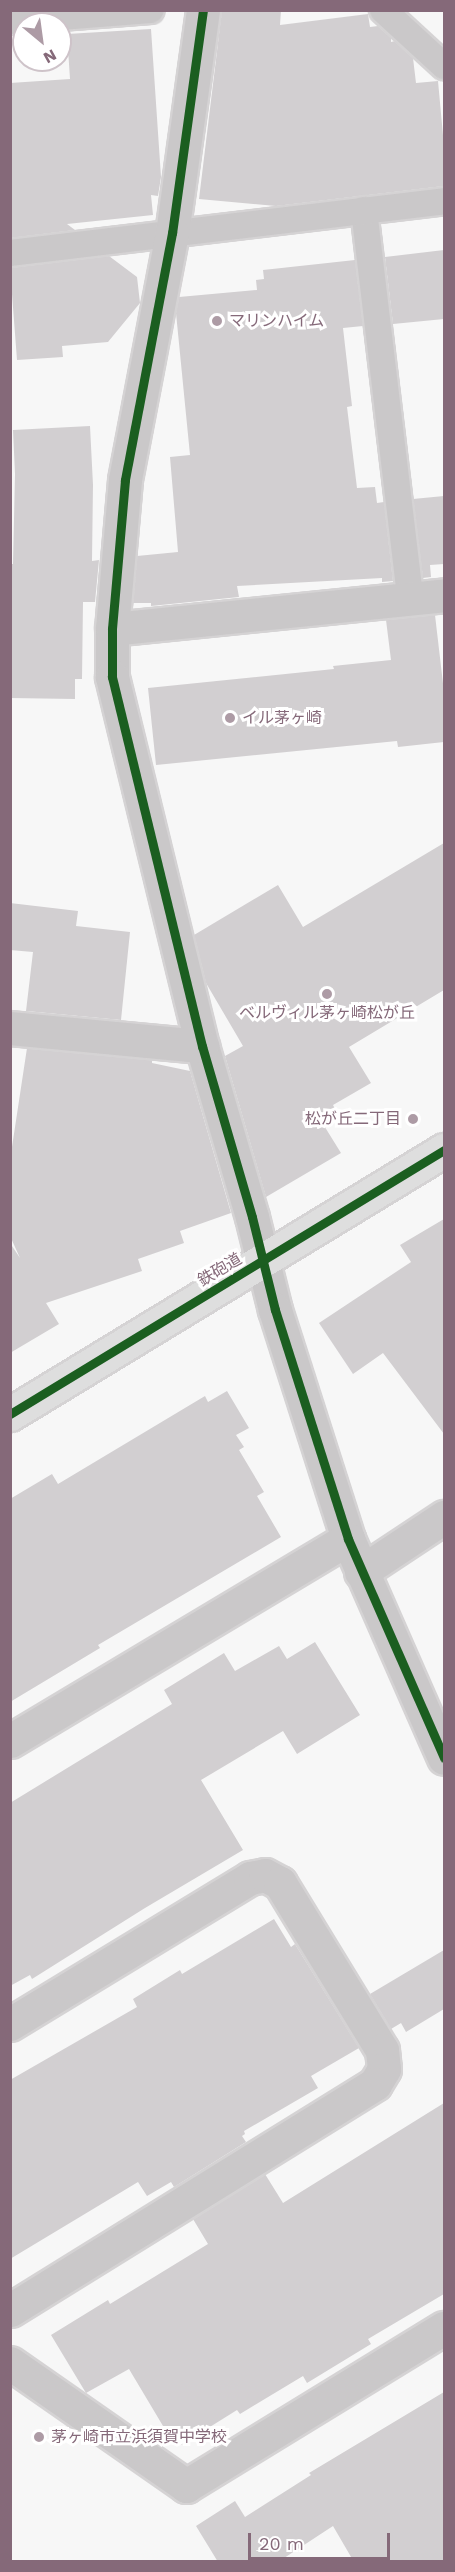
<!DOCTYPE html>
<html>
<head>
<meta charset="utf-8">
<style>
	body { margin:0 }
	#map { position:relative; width:455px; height:2572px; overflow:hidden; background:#f7f7f7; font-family:"Work Sans","Noto Sans JP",sans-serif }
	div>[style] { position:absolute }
	.building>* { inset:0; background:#d2cfd1 }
	.roads { filter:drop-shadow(2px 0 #d5d3d4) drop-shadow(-2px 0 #d5d3d4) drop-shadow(0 2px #d5d3d4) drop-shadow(0 -2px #d5d3d4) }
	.lane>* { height:26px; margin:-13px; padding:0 13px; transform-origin:13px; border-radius:13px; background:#cac8c9 }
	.street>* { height:33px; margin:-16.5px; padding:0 16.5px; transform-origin:16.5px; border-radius:16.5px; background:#cac8c9 }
	.secondary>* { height:33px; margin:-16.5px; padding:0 16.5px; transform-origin:16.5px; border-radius:16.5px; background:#dedede }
	.cycleway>* { height:9px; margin:-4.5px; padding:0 4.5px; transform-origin:4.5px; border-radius:4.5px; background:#1b5e20 }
	.dots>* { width:16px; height:16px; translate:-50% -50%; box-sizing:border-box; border:3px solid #fff; border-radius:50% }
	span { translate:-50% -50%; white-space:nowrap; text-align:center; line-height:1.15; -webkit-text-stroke:6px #fff; paint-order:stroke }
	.poi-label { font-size:16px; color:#856979 }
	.left { translate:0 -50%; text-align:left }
	.right { translate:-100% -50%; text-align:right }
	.street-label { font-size:16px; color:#856979 }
	.frame { position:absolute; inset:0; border:12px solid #856979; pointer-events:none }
	.north { position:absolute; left:12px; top:12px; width:60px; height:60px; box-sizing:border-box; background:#fff; border:2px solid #cec3c9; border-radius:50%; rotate:151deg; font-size:16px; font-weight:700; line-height:24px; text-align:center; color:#856979 }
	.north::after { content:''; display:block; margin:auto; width:21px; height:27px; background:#ad9ba5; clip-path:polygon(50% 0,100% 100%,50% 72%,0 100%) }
	.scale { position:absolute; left:248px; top:2533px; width:142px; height:27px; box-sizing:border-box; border:3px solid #856979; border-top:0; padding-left:8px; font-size:18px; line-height:21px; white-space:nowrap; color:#856979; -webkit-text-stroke:4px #fff; paint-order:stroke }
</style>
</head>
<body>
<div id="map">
	<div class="building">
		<div style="clip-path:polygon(222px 10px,281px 10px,280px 25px,368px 14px,370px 27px,378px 26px,391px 38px,391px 42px,395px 41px,413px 58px,416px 83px,438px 81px,444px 146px,444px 186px,276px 206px,199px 199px)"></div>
		<div style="clip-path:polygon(151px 29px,161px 177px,158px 196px,151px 195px,153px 215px,67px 224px,75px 230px,10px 238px,10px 83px,70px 79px,67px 34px)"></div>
		<div style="clip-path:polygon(444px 250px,444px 319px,393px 324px,385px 257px)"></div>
		<div style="clip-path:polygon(109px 256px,137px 277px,140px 303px,108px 342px,62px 346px,63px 357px,17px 360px,10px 268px)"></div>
		<div style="clip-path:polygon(355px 260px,363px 326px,343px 328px,352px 406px,347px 407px,357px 488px,375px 487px,377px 503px,384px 502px,393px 581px,382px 582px,382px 578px,237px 586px,239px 597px,151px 606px,151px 603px,133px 603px,137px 556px,178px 552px,170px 457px,190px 455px,176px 313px,179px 297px,257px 290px,256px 280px,264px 279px,263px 270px)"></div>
		<div style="clip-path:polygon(90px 426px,93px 485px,92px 561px,99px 560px,95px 602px,83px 602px,82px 679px,75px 679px,75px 699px,10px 698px,10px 564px,13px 564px,15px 474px,13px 430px)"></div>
		<div style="clip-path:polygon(444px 496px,444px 564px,430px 565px,431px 577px,423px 578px,413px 499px)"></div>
		<div style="clip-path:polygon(435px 615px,444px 692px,444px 742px,398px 747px,397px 741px,156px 765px,148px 688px,334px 669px,333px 666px,391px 660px,386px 620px)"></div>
		<div style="clip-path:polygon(444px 843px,444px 990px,349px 1047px,371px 1083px,333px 1105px,338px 1115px,323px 1124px,341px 1153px,266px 1197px,225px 1056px,243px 1046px,206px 983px,194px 935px,278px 885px,303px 927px)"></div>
		<div style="clip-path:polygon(10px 903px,78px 911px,76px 926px,130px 932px,121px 1020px,26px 1011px,33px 952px,10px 950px)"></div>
		<div style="clip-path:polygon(27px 1048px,152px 1060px,152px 1063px,190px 1071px,231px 1213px,180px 1231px,184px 1243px,138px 1259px,142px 1271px,46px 1303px,59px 1324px,10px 1353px,10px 1243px,20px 1258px,10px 1236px,10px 1160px)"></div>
		<div style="clip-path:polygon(444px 1219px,444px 1434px,383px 1353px,353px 1374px,319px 1323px,411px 1262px,400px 1245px)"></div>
		<div style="clip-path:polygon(227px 1391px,249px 1428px,236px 1435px,244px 1447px,239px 1450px,264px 1492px,257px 1496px,281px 1537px,98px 1645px,100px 1648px,10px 1702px,10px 1499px,52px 1474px,58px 1484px,205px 1396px,208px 1402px)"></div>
		<div style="clip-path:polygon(315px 1642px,360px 1715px,297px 1754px,283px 1731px,201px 1780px,243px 1850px,145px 1908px,32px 1979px,30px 1975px,10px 1986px,10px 1803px,172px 1704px,164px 1690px,224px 1653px,235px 1671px,279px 1646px,287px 1659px)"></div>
		<div style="clip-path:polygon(274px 1919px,291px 1947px,295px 1944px,359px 2048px,311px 2076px,318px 2088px,244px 2131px,245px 2134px,242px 2136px,246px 2142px,174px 2187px,171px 2182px,147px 2196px,138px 2182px,10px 2259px,10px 2080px,137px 2007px,133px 1999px,180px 1970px,182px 1974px)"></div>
		<div style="clip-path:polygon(444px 1950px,444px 2009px,406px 2032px,401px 2023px,391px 2029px,370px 1994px)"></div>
		<div style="clip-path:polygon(444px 2103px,444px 2294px,368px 2339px,371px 2344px,307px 2383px,303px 2376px,240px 2414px,237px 2410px,181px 2445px,170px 2427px,166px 2431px,129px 2369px,86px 2393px,51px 2335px,108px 2300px,110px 2304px,208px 2244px,193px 2219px,265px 2174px,283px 2203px)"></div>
		<div style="clip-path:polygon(444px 2392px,444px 2562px,354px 2562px,333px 2526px,278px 2562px,218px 2562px,196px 2526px,235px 2501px,245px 2517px,311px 2475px,309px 2473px)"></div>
	</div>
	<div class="roads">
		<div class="lane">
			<div style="left:383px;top:10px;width:83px;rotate:42.6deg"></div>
			<div style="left:10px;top:21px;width:141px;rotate:-4.5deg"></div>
			<div style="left:364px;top:210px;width:391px;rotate:83.2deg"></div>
			<div style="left:10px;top:253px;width:437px;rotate:-6.8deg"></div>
		</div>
		<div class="street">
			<div style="left:203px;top:10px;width:225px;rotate:97.9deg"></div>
			<div style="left:172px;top:233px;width:251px;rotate:100.8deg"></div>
			<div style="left:125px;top:480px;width:150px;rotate:95deg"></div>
			<div style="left:112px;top:629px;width:48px;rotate:90deg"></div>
			<div style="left:112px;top:677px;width:380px;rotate:76.3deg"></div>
			<div style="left:202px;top:1046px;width:178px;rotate:73.7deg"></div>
			<div style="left:252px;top:1217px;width:96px;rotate:76.1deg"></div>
			<div style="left:275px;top:1310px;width:240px;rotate:72.3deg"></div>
			<div style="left:348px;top:1539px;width:239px;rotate:66.3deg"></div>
			<div style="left:112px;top:629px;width:334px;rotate:-5.8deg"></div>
			<div style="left:10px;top:1028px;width:193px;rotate:5.4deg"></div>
			<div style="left:361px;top:1572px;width:100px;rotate:-33.5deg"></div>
			<div style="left:10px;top:1741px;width:394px;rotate:-30.9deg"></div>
			<div style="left:10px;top:2024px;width:281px;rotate:-31.3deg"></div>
			<div style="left:250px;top:1878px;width:15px;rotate:-11deg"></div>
			<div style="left:265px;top:1875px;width:17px;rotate:28deg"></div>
			<div style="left:280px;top:1883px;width:196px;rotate:58.6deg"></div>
			<div style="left:382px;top:2050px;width:19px;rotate:84deg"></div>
			<div style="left:384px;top:2069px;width:17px;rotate:121deg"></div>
			<div style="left:375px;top:2084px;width:429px;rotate:148.2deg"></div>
			<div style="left:10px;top:2363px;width:215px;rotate:34.9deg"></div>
			<div style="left:186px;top:2486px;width:303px;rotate:-31.5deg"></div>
		</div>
		<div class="secondary">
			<div style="left:10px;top:1414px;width:508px;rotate:-31.31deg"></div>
		</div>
	</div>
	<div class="cycleway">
		<div style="left:203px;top:10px;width:225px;rotate:97.9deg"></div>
		<div style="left:172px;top:233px;width:251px;rotate:100.8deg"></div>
		<div style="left:125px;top:480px;width:150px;rotate:95deg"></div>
		<div style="left:112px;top:629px;width:48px;rotate:90deg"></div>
		<div style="left:112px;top:677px;width:380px;rotate:76.3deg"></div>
		<div style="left:202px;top:1046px;width:178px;rotate:73.7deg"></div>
		<div style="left:252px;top:1217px;width:96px;rotate:76.1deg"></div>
		<div style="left:275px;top:1310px;width:240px;rotate:72.3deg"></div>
		<div style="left:348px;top:1539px;width:239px;rotate:66.3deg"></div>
		<div style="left:10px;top:1414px;width:508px;rotate:-31.31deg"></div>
	</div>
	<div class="dots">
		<div style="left:217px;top:321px;background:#ad9ba5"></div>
		<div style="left:230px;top:718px;background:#ad9ba5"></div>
		<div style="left:327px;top:994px;background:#ad9ba5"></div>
		<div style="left:413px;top:1119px;background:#ad9ba5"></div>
		<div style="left:39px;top:2437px;background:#ad9ba5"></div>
	</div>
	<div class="poi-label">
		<span class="left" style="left:229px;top:321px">マリンハイム</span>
		<span class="left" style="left:242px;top:718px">イル茅ヶ崎</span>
		<span style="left:327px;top:1013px">ベルヴィル茅ヶ崎松が丘</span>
		<span class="right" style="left:401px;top:1119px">松が丘二丁目</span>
		<span class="left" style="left:51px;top:2437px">茅ヶ崎市立浜須賀中学校</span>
	</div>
	<div class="street-label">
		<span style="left:220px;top:1270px;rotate:-31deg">鉄砲道</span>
	</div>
	<div class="frame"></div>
	<div class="north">N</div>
	<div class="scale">20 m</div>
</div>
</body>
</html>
